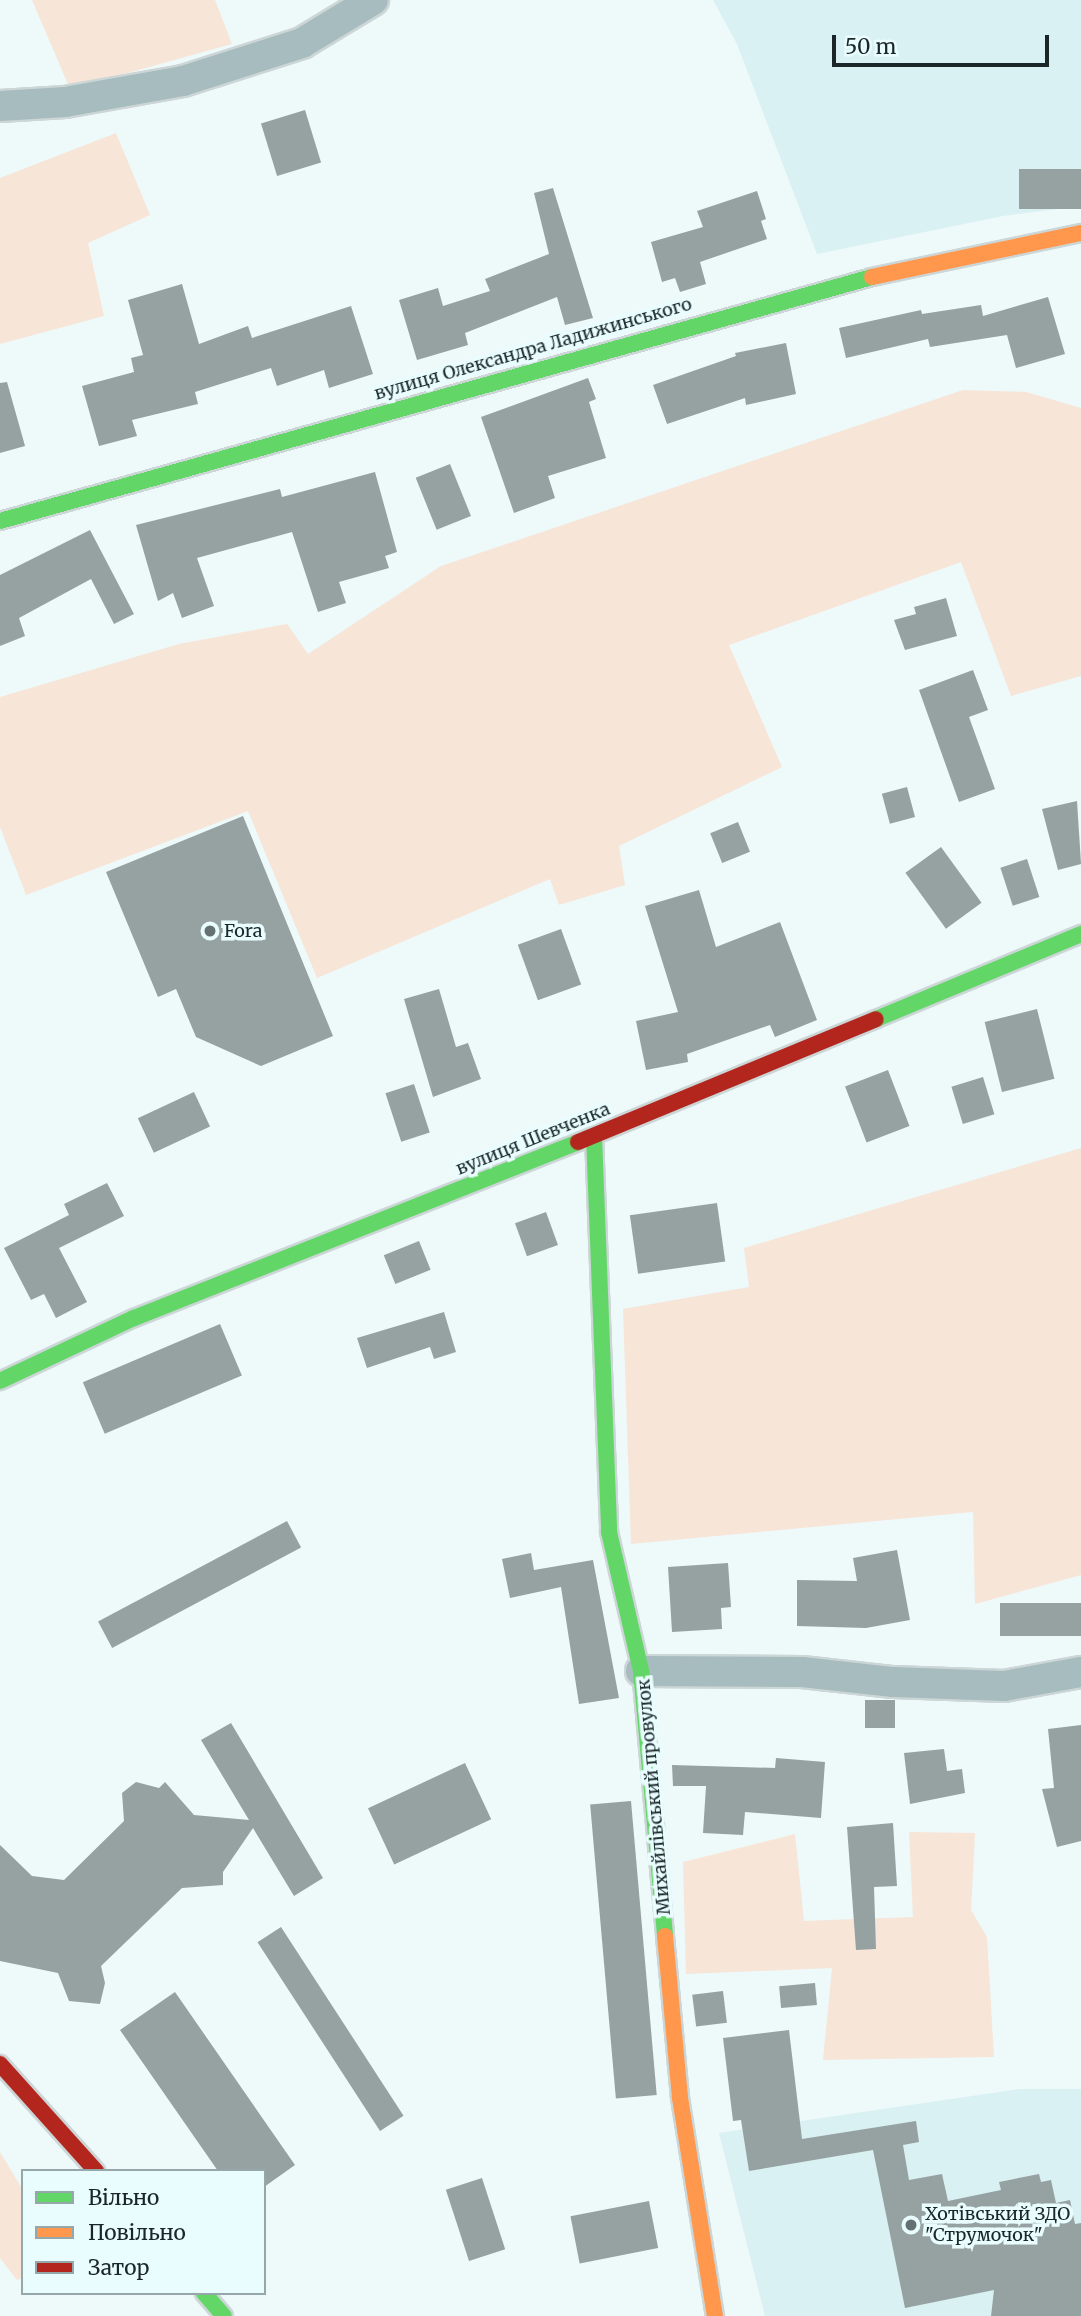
<!DOCTYPE html>
<html>
<head>
<meta charset="utf-8">
<style>
	body { margin:0 }
	#map { position:relative; width:1081px; height:2316px; overflow:hidden; background:#eef9fa; font-family:Merriweather,serif }
	div>[style] { position:absolute }
	.built>* { inset:0; background:#d9f1f3 }
	.green>* { inset:0; background:#f7e5d8 }
	.building>* { inset:0; background:#96a1a2; transform-origin:0 0 }
	.roads { filter:drop-shadow(2px 0 #cdd6d7) drop-shadow(-2px 0 #cdd6d7) drop-shadow(0 2px #cdd6d7) drop-shadow(0 -2px #cdd6d7) }
	.street>* { height:30px; margin:-15px; padding:0 15px; transform-origin:15px; border-radius:15px; background:#a6bcbe }
	.fast>* { height:16px; margin:-8px; padding:0 8px; transform-origin:8px; border-radius:8px; background:#63d668 }
	.slow>* { height:16px; margin:-8px; padding:0 8px; transform-origin:8px; border-radius:8px; background:#ff974d }
	.jam>* { height:16px; margin:-8px; padding:0 8px; transform-origin:8px; border-radius:8px; background:#b3261e }
	.dots>* { width:19px; height:19px; translate:-50% -50%; box-sizing:border-box; border:4px solid #e9fdff; border-radius:50% }
	span { translate:-50% -50%; white-space:nowrap; text-align:center; line-height:1.15; -webkit-text-stroke:7px #e9fdff; paint-order:stroke }
	.street-label { font-size:18px; color:#1a2627 }
	.poi-label { font-size:18px; color:#1a2627 }
	.left { translate:0 -50%; text-align:left }
	.legend { position:absolute; left:21px; top:2169px; width:245px; height:126px; box-sizing:border-box; background:#e9fdff; border:2px solid #96a7a9; margin:0; padding:9px 12px; list-style:none; font-size:21px; color:#1a2627 }
	.legend li { display:flex; align-items:center; gap:14px; height:35px }
	.legend b { width:35px; border:2px solid #96a7a9 }
	.scale { position:absolute; left:832px; top:35px; width:217px; height:32px; box-sizing:border-box; border:4px solid #1a2627; border-top:0; padding-left:9px; font-size:21px; line-height:24px; white-space:nowrap; color:#1a2627; -webkit-text-stroke:5px #e9fdff; paint-order:stroke }
</style>
</head>
<body>
<div id="map">
	<div class="built">
		<div style="clip-path:polygon(713px 0,1081px 0,1081px 206px,1003px 216px,817px 254px,737px 44px)"></div>
		<div style="clip-path:polygon(1019px 2089px,1081px 2089px,1081px 2316px,765px 2316px,719px 2133px)"></div>
	</div>
	<div class="green">
		<div style="clip-path:polygon(32px 0,215px 0,232px 44px,70px 89px)"></div>
		<div style="clip-path:polygon(116px 133px,150px 215px,88px 243px,104px 316px,0 344px,0 178px)"></div>
		<div style="clip-path:polygon(963px 390px,1026px 392px,1081px 408px,1081px 676px,1011px 696px,961px 562px,729px 645px,782px 767px,619px 846px,625px 885px,559px 905px,550px 879px,317px 978px,248px 811px,26px 895px,0 827px,0 697px,179px 644px,287px 624px,308px 654px,441px 566px)"></div>
		<div style="clip-path:polygon(1081px 1148px,1081px 1575px,975px 1604px,973px 1512px,631px 1544px,623px 1309px,749px 1287px,744px 1248px)"></div>
		<div style="clip-path:polygon(909px 1832px,975px 1833px,971px 1910px,987px 1937px,994px 2057px,823px 2060px,832px 1968px,686px 1974px,683px 1862px,795px 1834px,804px 1921px,913px 1917px)"></div>
		<div style="clip-path:polygon(0 2152px,23px 2190px,23px 2278px,17px 2280px,0 2258px)"></div>
	</div>
	<div class="building">
		<div style="left:305px;top:110px;width:55px;height:46px;rotate:73deg"></div>
		<div style="left:1081px;top:169px;width:40px;height:62px;rotate:90deg"></div>
		<div style="clip-path:polygon(553px 188px,593px 318px,565px 325px,557px 297px,465px 333px,468px 345px,417px 360px,399px 300px,438px 288px,443px 306px,490px 291px,485px 279px,549px 254px,534px 193px)"></div>
		<div style="clip-path:polygon(757px 191px,766px 219px,761px 221px,767px 239px,700px 262px,706px 284px,680px 292px,675px 278px,662px 282px,651px 242px,703px 227px,697px 211px)"></div>
		<div style="clip-path:polygon(182px 284px,199px 344px,248px 326px,252px 338px,351px 306px,373px 374px,329px 388px,324px 370px,277px 386px,271px 368px,195px 392px,198px 404px,132px 420px,137px 436px,99px 446px,82px 386px,134px 372px,131px 358px,143px 355px,128px 300px)"></div>
		<div style="clip-path:polygon(1048px 297px,1065px 354px,1016px 368px,1007px 335px,930px 347px,928px 339px,846px 358px,839px 328px,921px 310px,922px 314px,981px 305px,983px 316px)"></div>
		<div style="clip-path:polygon(786px 343px,796px 394px,746px 405px,745px 398px,667px 424px,653px 385px,736px 356px,735px 353px)"></div>
		<div style="clip-path:polygon(588px 378px,596px 399px,589px 402px,606px 458px,548px 476px,555px 498px,514px 513px,481px 417px)"></div>
		<div style="clip-path:polygon(7px 382px,25px 446px,0 453px,0 383px)"></div>
		<div style="left:450px;top:464px;width:56px;height:37px;rotate:68deg"></div>
		<div style="clip-path:polygon(375px 472px,397px 552px,385px 556px,389px 568px,339px 582px,346px 603px,318px 612px,292px 532px,197px 558px,214px 606px,182px 618px,173px 593px,158px 601px,136px 525px,280px 489px,282px 497px)"></div>
		<div style="clip-path:polygon(90px 530px,134px 614px,114px 624px,91px 579px,19px 618px,25px 636px,0 646px,0 575px)"></div>
		<div style="clip-path:polygon(946px 598px,957px 636px,905px 650px,894px 620px,916px 614px,914px 607px)"></div>
		<div style="clip-path:polygon(973px 670px,988px 710px,969px 717px,995px 789px,959px 802px,919px 690px)"></div>
		<div style="left:907px;top:787px;width:31px;height:26px;rotate:75deg"></div>
		<div style="clip-path:polygon(1077px 801px,1081px 864px,1058px 870px,1042px 809px)"></div>
		<div style="clip-path:polygon(243px 816px,333px 1036px,261px 1066px,196px 1037px,176px 989px,158px 997px,106px 872px)"></div>
		<div style="left:738px;top:822px;width:32px;height:30px;rotate:68deg"></div>
		<div style="left:941px;top:847px;width:69px;height:44px;rotate:54deg"></div>
		<div style="left:1027px;top:859px;width:40px;height:28px;rotate:72deg"></div>
		<div style="clip-path:polygon(699px 890px,716px 947px,780px 922px,817px 1020px,775px 1037px,770px 1025px,687px 1054px,688px 1062px,646px 1070px,636px 1021px,678px 1012px,645px 906px)"></div>
		<div style="left:561px;top:929px;width:59px;height:46px;rotate:70deg"></div>
		<div style="clip-path:polygon(439px 989px,456px 1047px,468px 1043px,481px 1079px,433px 1097px,404px 999px)"></div>
		<div style="left:1037px;top:1009px;width:72px;height:54px;rotate:76deg"></div>
		<div style="left:888px;top:1070px;width:60px;height:46px;rotate:69deg"></div>
		<div style="left:983px;top:1077px;width:39px;height:33px;rotate:73deg"></div>
		<div style="left:414px;top:1084px;width:51px;height:30px;rotate:72deg"></div>
		<div style="left:194px;top:1092px;width:38px;height:62px;rotate:65deg"></div>
		<div style="clip-path:polygon(107px 1183px,124px 1216px,59px 1248px,87px 1302px,56px 1318px,44px 1294px,31px 1300px,4px 1248px,69px 1215px,64px 1204px)"></div>
		<div style="left:717px;top:1203px;width:59px;height:88px;rotate:82deg"></div>
		<div style="left:546px;top:1212px;width:35px;height:33px;rotate:70deg"></div>
		<div style="left:419px;top:1241px;width:31px;height:38px;rotate:68deg"></div>
		<div style="clip-path:polygon(444px 1312px,456px 1352px,434px 1359px,430px 1347px,367px 1368px,357px 1338px)"></div>
		<div style="left:220px;top:1324px;width:56px;height:149px;rotate:67deg"></div>
		<div style="left:287px;top:1521px;width:30px;height:214px;rotate:62deg"></div>
		<div style="clip-path:polygon(897px 1550px,910px 1620px,866px 1628px,797px 1626px,797px 1580px,857px 1581px,853px 1558px)"></div>
		<div style="clip-path:polygon(531px 1553px,534px 1570px,593px 1560px,619px 1698px,579px 1704px,561px 1587px,510px 1598px,502px 1559px)"></div>
		<div style="clip-path:polygon(728px 1563px,731px 1607px,721px 1608px,722px 1629px,672px 1632px,668px 1567px)"></div>
		<div style="left:1081px;top:1603px;width:33px;height:81px;rotate:90deg"></div>
		<div style="left:865px;top:1700px;width:30px;height:28px"></div>
		<div style="clip-path:polygon(231px 1723px,323px 1878px,294px 1896px,253px 1828px,223px 1872px,223px 1885px,182px 1888px,101px 1966px,105px 1983px,100px 2004px,69px 2001px,58px 1973px,0 1961px,0 1845px,32px 1876px,64px 1880px,124px 1821px,122px 1793px,136px 1782px,159px 1788px,165px 1782px,194px 1815px,249px 1820px,201px 1740px)"></div>
		<div style="clip-path:polygon(1081px 1725px,1081px 1841px,1057px 1847px,1042px 1789px,1054px 1788px,1048px 1729px)"></div>
		<div style="clip-path:polygon(944px 1749px,947px 1771px,962px 1769px,965px 1793px,910px 1804px,904px 1753px)"></div>
		<div style="clip-path:polygon(776px 1758px,825px 1762px,821px 1818px,745px 1812px,743px 1835px,703px 1833px,706px 1786px,673px 1786px,672px 1765px,775px 1768px)"></div>
		<div style="left:465px;top:1763px;width:62px;height:107px;rotate:65deg"></div>
		<div style="left:631px;top:1801px;width:295px;height:41px;rotate:85deg"></div>
		<div style="clip-path:polygon(893px 1823px,897px 1886px,874px 1887px,876px 1949px,856px 1950px,847px 1827px)"></div>
		<div style="left:281px;top:1927px;width:225px;height:28px;rotate:57deg"></div>
		<div style="left:815px;top:1983px;width:22px;height:36px;rotate:85deg"></div>
		<div style="left:723px;top:1991px;width:32px;height:31px;rotate:83deg"></div>
		<div style="clip-path:polygon(175px 1992px,295px 2165px,264px 2187px,264px 2171px,218px 2171px,120px 2030px)"></div>
		<div style="clip-path:polygon(789px 2030px,802px 2139px,916px 2121px,919px 2142px,903px 2145px,909px 2180px,942px 2174px,948px 2201px,1001px 2190px,999px 2182px,1039px 2174px,1041px 2182px,1051px 2180px,1056px 2203px,1070px 2200px,1075px 2224px,1081px 2223px,1081px 2316px,991px 2316px,994px 2290px,905px 2308px,873px 2150px,749px 2171px,741px 2120px,733px 2121px,723px 2038px)"></div>
		<div style="left:482px;top:2178px;width:75px;height:38px;rotate:72deg"></div>
		<div style="left:649px;top:2201px;width:48px;height:80px;rotate:79deg"></div>
	</div>
	<div class="roads">
		<div class="street">
			<div style="left:0;top:106px;width:65px;rotate:-3.5deg"></div>
			<div style="left:65px;top:102px;width:120px;rotate:-10.1deg"></div>
			<div style="left:183px;top:81px;width:125px;rotate:-17.7deg"></div>
			<div style="left:302px;top:43px;width:83px;rotate:-31.2deg"></div>
			<div style="left:641px;top:1671px;width:161px;rotate:0.4deg"></div>
			<div style="left:802px;top:1672px;width:92px;rotate:6.3deg"></div>
			<div style="left:893px;top:1682px;width:111px;rotate:2.1deg"></div>
			<div style="left:1004px;top:1686px;width:78px;rotate:-10.3deg"></div>
		</div>
		<div class="fast">
			<div style="left:0;top:521px;width:905px;rotate:-15.63deg"></div>
			<div style="left:876px;top:1019px;width:222px;rotate:-22.5deg"></div>
			<div style="left:594px;top:1136px;width:396px;rotate:87.8deg"></div>
			<div style="left:609px;top:1532px;width:143px;rotate:77deg"></div>
			<div style="left:641px;top:1671px;width:266px;rotate:84.8deg"></div>
			<div style="left:0;top:1381px;width:148px;rotate:-25.2deg"></div>
			<div style="left:134px;top:1318px;width:478px;rotate:-21.6deg"></div>
			<div style="left:204px;top:2293px;width:30px;rotate:49deg"></div>
		</div>
		<div class="slow">
			<div style="left:872px;top:277px;width:214px;rotate:-11.9deg"></div>
			<div style="left:665px;top:1936px;width:163px;rotate:84.7deg"></div>
			<div style="left:680px;top:2098px;width:221px;rotate:80.9deg"></div>
		</div>
		<div class="jam">
			<div style="left:578px;top:1142px;width:322px;rotate:-22.4deg"></div>
			<div style="left:0;top:2064px;width:144px;rotate:48.1deg"></div>
		</div>
	</div>
	<div class="dots">
		<div style="left:210px;top:931px;background:#647071"></div>
		<div style="left:911px;top:2225px;background:#647071"></div>
	</div>
	<div class="street-label">
		<span style="left:533px;top:349px;rotate:-16deg">вулиця Олександра Ладижинського</span>
		<span style="left:533px;top:1139px;rotate:-22deg">вулиця Шевченка</span>
		<span style="left:654px;top:1797px;rotate:-95deg">Михайлівський провулок</span>
	</div>
	<div class="poi-label">
		<span class="left" style="left:224px;top:931px">Fora</span>
		<span class="left" style="left:925px;top:2225px">Хотівський ЗДО<br>"Струмочок"</span>
	</div>
	<ul class="legend">
	<li><b style="height:9px;background:#63d668"></b>Вільно</li>
	<li><b style="height:9px;background:#ff974d"></b>Повільно</li>
	<li><b style="height:9px;background:#b3261e"></b>Затор</li>
	</ul>
	<div class="scale">50 m</div>
</div>
</body>
</html>
